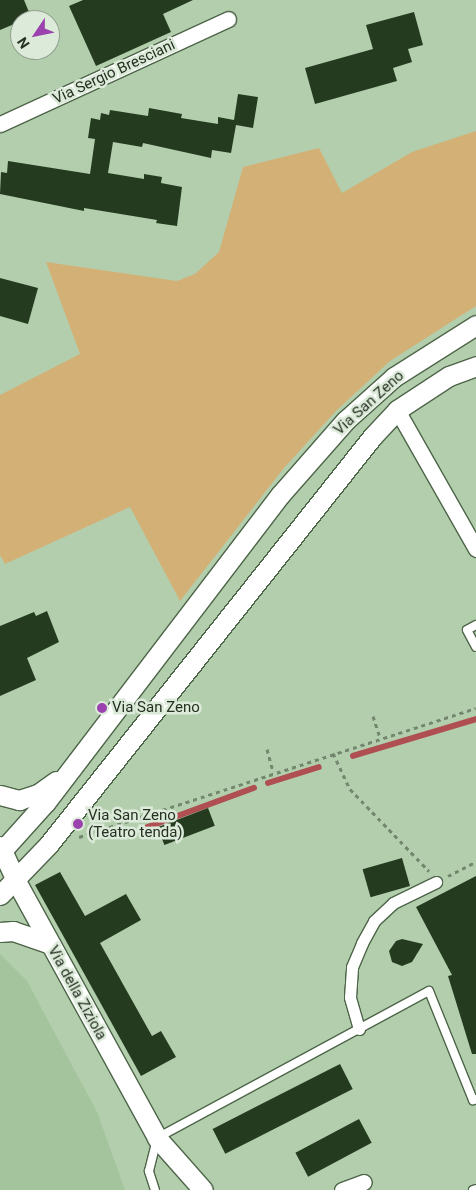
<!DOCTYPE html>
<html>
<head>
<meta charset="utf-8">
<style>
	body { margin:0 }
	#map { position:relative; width:476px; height:1190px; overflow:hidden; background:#b3cead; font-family:Roboto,sans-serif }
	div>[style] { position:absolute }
	.built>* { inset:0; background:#a4c49d }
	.green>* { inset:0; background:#d3b176 }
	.stream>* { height:5.5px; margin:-2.75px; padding:0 2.75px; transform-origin:2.75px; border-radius:2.75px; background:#af4f52 }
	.building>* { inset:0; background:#243b1f; transform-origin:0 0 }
	.path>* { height:3px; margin-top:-1.5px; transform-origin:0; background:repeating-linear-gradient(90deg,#73866e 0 4px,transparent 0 8px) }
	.roads { filter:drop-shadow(1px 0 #4d6548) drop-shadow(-1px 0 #4d6548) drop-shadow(0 1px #4d6548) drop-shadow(0 -1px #4d6548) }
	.service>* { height:8px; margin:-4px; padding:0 4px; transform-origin:4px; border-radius:4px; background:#fff }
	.pedestrian>* { height:11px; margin:-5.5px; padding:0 5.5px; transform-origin:5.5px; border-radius:5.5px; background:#fff }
	.minor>* { height:15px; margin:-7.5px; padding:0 7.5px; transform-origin:7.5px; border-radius:7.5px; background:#fff }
	.tertiary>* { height:19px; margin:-9.5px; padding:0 9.5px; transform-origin:9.5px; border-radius:9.5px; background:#fff }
	.dots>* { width:14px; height:14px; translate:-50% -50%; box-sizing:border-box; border:2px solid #dcead9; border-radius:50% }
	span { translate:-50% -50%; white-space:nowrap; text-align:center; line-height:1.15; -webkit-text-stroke:5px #dcead9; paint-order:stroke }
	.street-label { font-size:15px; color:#263023 }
	.poi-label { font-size:15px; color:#263023 }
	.left { translate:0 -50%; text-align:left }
	.north { position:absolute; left:10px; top:10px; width:50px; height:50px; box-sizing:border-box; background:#dcead9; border:1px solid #93a090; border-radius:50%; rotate:236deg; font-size:14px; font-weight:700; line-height:20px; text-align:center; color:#263023 }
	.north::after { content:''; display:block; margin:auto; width:18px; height:22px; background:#9b42ae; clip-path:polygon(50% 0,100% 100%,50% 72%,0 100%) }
</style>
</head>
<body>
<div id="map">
	<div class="built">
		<div style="clip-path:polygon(0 954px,27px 981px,97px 1112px,125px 1190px,0 1190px)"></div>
	</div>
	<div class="green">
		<div style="clip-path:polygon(476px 131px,476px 306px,390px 361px,336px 411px,284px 468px,180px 601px,130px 507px,5px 564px,0 555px,0 395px,80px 354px,46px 262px,177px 281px,195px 274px,219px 252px,243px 167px,319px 148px,342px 193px,412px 152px)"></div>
	</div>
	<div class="stream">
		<div style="left:353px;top:756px;width:128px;rotate:-16.7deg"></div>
		<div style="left:268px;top:783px;width:53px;rotate:-17.4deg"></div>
		<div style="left:145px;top:828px;width:116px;rotate:-20.2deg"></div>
	</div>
	<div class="building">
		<div style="clip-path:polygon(0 0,24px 0,31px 17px,0 30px)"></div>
		<div style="clip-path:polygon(83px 0,193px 0,163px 14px,171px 32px,96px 66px,69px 6px)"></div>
		<div style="clip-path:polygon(414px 12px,423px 45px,408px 49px,412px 62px,393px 68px,397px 81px,315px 104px,305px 68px,373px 49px,366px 25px)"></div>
		<div style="clip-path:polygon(238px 94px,258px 97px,253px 128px,236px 125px,231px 153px,212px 150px,211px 158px,143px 143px,142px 147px,113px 142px,108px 173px,144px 179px,144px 174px,162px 177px,161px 183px,182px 187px,177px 226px,156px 223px,157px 220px,84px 208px,84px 211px,0 194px,1px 172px,7px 173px,8px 161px,90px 174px,95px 139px,88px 138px,91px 118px,100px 120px,101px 113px,109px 115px,110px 110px,148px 116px,149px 108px,182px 114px,181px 118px,218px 124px,218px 117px,234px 120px)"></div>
		<div style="clip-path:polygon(0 278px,38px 288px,28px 324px,0 316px)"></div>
		<div style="clip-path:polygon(47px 611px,59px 642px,27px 658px,36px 680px,0 696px,0 626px,34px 612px,36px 616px)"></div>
		<div style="left:208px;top:808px;width:19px;height:54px;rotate:69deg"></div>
		<div style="left:402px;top:858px;width:29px;height:41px;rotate:74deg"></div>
		<div style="clip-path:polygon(60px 872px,85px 916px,126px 894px,141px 920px,100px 943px,152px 1036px,161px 1031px,176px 1057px,141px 1076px,35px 885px)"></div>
		<div style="clip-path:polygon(476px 876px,476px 1054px,472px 1054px,448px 976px,452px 975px,416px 907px)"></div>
		<div style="clip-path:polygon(402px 939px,423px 944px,412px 962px,402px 966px,392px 962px,389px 951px,396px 941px)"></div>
		<div style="left:340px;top:1064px;width:28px;height:143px;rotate:63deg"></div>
		<div style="left:359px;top:1119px;width:27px;height:72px;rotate:62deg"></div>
	</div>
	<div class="path">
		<div style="left:373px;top:716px;width:23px;rotate:72deg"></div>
		<div style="left:267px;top:749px;width:24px;rotate:75deg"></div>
		<div style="left:333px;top:753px;width:40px;rotate:65deg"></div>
		<div style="left:350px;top:789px;width:114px;rotate:46.1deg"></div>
		<div style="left:79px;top:837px;width:417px;rotate:-18deg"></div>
		<div style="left:448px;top:876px;width:31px;rotate:-27deg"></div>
	</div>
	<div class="roads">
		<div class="service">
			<div style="left:476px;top:625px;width:10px;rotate:151deg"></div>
			<div style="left:467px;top:630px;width:19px;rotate:62deg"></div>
			<div style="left:155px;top:1190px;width:20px;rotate:-108deg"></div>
			<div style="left:149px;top:1171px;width:34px;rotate:-76deg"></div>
			<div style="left:157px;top:1138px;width:309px;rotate:-28.4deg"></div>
			<div style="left:429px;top:991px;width:118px;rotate:68deg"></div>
			<div style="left:473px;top:1100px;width:3px;rotate:-18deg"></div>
			<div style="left:473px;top:1190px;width:3px;rotate:-18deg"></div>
		</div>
		<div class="pedestrian">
			<div style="left:359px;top:1029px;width:33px;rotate:-106deg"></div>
			<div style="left:350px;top:997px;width:30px;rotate:-86deg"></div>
			<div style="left:352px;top:967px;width:26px;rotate:-67deg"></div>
			<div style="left:362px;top:943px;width:25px;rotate:-61deg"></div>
			<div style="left:374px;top:921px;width:26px;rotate:-43deg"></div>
			<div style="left:393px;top:903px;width:48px;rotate:-26deg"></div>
		</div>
		<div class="minor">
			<div style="left:0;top:124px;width:251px;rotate:-24.7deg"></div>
			<div style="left:397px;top:410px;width:160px;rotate:60.4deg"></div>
			<div style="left:342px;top:1190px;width:23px;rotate:-20deg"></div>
		</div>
		<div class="tertiary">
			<div style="left:0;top:795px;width:20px;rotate:15deg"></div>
			<div style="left:19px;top:800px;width:20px;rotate:-18deg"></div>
			<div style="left:38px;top:794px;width:22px;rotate:-36deg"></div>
			<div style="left:0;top:846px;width:38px;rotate:65deg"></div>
			<div style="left:16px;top:881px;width:293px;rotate:61.2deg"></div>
			<div style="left:157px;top:1138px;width:69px;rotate:48.5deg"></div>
			<div style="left:0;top:853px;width:69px;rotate:-48deg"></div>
			<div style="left:46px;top:802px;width:386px;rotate:-52.7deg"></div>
			<div style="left:280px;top:495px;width:100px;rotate:-48.7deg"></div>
			<div style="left:346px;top:420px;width:64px;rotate:-41.9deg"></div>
			<div style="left:394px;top:377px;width:97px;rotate:-32.4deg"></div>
			<div style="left:0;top:895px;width:71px;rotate:-46.1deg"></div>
			<div style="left:49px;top:844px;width:520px;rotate:-51.56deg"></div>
			<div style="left:372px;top:437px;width:37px;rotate:-47deg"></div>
			<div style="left:397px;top:410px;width:62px;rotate:-33.2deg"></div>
			<div style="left:449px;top:376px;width:29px;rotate:-20deg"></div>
			<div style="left:0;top:932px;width:13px;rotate:-4deg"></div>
			<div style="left:13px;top:931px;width:39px;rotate:19deg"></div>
		</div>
	</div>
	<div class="dots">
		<div style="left:102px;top:708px;background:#9b42ae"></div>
		<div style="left:78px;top:824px;background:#9b42ae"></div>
	</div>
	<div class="street-label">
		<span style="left:114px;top:72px;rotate:-25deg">Via Sergio Bresciani</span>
		<span style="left:369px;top:403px;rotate:-42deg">Via San Zeno</span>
		<span style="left:77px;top:993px;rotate:61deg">Via della Ziziola</span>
	</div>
	<div class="poi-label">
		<span class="left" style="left:112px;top:708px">Via San Zeno</span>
		<span class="left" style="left:88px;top:824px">Via San Zeno<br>(Teatro tenda)</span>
	</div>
	<div class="north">N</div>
</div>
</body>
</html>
